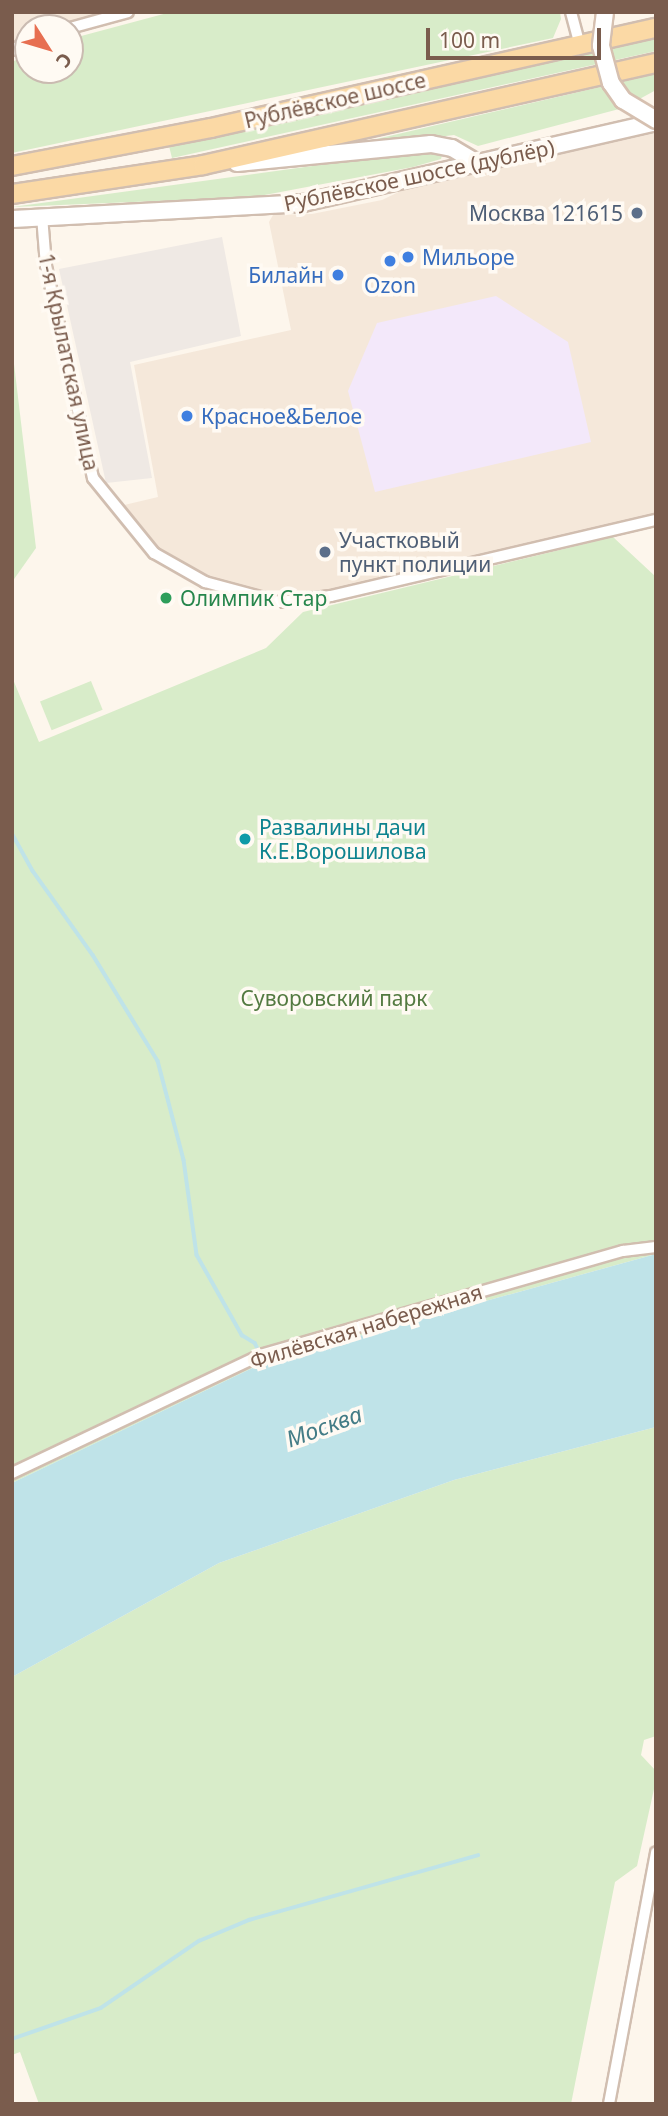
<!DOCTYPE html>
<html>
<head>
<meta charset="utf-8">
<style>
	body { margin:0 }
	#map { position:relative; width:668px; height:2116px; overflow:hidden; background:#fdf6ec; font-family:"Noto Sans",sans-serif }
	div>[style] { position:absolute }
	.residential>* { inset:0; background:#f5e8da }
	.industrial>* { inset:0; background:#efe9e4 }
	.education>* { inset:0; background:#f3e8fa }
	.green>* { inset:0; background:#d8ecc9; transform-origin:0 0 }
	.water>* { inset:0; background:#bfe3e8 }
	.stream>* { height:3.5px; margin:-1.75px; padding:0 1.75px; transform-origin:1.75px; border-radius:1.75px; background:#bfe3e8 }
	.roads { filter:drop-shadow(2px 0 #d1beb0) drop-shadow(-2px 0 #d1beb0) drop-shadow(0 2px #d1beb0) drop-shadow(0 -2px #d1beb0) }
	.street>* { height:10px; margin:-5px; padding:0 5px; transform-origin:5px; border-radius:5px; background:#fff }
	.secondary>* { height:16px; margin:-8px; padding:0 8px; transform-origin:8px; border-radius:8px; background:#fff }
	.primary>* { height:18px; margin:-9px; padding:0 9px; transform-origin:9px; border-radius:9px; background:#fbd9a5 }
	.bridges { filter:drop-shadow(2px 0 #d6c0b0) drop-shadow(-2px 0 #d6c0b0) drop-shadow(0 2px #d6c0b0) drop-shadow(0 -2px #d6c0b0) }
	.secondary-bridge>* { height:16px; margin:-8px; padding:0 8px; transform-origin:8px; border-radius:8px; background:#fff }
	.dots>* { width:19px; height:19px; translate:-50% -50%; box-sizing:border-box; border:4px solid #fffaf3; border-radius:50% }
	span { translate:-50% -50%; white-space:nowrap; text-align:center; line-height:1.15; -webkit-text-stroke:7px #fffaf3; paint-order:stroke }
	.street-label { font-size:21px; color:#7a5c4d }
	.service-label { font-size:21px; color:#4e5e75 }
	.right { translate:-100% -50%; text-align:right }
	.left { translate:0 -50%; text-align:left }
	.shop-label { font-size:21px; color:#366cbe }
	.leisure-label { font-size:21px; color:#27864d }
	.culture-label { font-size:21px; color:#0d838f }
	.park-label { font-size:21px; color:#537a41 }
	.water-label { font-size:23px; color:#437c86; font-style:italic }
	.frame { position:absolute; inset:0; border:14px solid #7a5c4d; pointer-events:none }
	.north { position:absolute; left:14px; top:14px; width:70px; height:70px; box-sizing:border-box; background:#fffaf3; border:2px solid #cabbb1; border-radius:50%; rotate:127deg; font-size:19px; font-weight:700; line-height:28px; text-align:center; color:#7a5c4d }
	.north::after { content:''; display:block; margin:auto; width:24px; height:32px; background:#e76f51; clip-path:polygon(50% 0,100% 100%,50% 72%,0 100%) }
	.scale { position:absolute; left:426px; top:28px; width:175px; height:32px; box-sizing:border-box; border:4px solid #7a5c4d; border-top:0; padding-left:9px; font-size:21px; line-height:24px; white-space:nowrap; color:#7a5c4d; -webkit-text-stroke:5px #fffaf3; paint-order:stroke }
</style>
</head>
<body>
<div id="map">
	<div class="residential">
		<div style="clip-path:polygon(12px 12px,102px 12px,52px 28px,28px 28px,28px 36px,12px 43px)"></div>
		<div style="clip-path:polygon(656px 133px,656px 518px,329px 590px,267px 594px,208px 577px,157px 549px,120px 506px,158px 497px,134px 365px,291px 330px,269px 222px,273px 215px,312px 214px,382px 200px,407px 188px)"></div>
	</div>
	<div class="industrial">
		<div style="clip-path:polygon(222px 237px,241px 336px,130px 362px,152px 478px,106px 483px,59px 269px)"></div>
	</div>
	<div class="education">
		<div style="clip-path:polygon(496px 296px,568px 342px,591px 442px,375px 492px,348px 391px,377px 323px)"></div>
	</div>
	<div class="green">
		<div style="clip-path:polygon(171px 12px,560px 12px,561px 19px,553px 38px,12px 153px,12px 62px,28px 54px,28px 70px,70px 70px,70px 39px)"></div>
		<div style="clip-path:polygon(656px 36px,656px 51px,172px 158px,169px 146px)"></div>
		<div style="clip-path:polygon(656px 74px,656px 90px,623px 108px,478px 146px,454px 135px,329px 150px)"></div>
		<div style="clip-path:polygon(422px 151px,443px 152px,441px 159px,413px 167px,254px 197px,12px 207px)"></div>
		<div style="clip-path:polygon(12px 347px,36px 548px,12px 582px)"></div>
		<div style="clip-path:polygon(613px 537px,656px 577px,656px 1254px,265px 1362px,12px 1483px,12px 677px,39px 742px,266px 648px,303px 612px)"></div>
		<div style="left:91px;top:681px;width:31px;height:55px;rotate:68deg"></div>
		<div style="clip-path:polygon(656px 1427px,656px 1736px,644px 1740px,641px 1755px,656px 1771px,656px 1780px,637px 1866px,615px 1882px,571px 2104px,39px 2104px,20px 2052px,12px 2055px,12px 1677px,219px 1563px,454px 1480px)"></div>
	</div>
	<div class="water">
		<div style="clip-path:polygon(656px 1254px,656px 1427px,454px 1480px,219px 1563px,12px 1677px,12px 1483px,265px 1362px)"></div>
	</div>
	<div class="stream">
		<div style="left:12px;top:833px;width:43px;rotate:61.1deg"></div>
		<div style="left:33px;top:871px;width:103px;rotate:54.5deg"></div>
		<div style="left:93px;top:955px;width:124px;rotate:58.5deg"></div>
		<div style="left:158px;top:1061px;width:102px;rotate:75.3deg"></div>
		<div style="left:184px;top:1160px;width:96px;rotate:82.2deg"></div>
		<div style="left:197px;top:1255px;width:92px;rotate:60.6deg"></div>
		<div style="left:242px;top:1335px;width:15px;rotate:32deg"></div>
		<div style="left:255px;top:1343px;width:21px;rotate:62deg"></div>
		<div style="left:12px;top:2039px;width:94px;rotate:-19.2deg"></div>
		<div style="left:101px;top:2008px;width:119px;rotate:-34.4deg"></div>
		<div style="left:199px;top:1941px;width:54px;rotate:-22.8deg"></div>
		<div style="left:249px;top:1920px;width:238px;rotate:-15.8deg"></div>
	</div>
	<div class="roads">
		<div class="street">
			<div style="left:571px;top:12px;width:34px;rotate:75deg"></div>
			<div style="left:70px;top:28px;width:60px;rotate:-15.4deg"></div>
			<div style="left:12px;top:50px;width:18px;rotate:-27deg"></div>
			<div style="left:42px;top:216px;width:50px;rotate:85.4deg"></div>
			<div style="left:46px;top:266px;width:217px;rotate:77.5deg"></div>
			<div style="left:93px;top:478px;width:97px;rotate:50.9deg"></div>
			<div style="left:154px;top:553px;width:59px;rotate:29.6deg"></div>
			<div style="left:205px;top:582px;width:77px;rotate:15.1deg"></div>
			<div style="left:279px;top:602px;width:52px;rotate:-6.6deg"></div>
			<div style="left:331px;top:596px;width:334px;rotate:-13.2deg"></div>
			<div style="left:12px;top:1473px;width:275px;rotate:-25.4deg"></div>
			<div style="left:260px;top:1355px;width:378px;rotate:-16deg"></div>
			<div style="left:623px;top:1251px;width:33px;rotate:-7deg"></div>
			<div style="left:609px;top:2104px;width:256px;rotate:-79.4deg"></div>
		</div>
		<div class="secondary">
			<div style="left:237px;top:163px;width:195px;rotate:-5.6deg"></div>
			<div style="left:431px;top:144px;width:21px;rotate:11deg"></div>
			<div style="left:452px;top:148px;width:29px;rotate:31deg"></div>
			<div style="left:12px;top:219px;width:291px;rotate:-3.1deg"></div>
			<div style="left:303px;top:203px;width:362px;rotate:-12.9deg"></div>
		</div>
		<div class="primary">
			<div style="left:12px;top:166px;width:203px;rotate:-10.8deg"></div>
			<div style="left:211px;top:128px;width:456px;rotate:-12.7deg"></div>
			<div style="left:12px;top:194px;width:193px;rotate:-8.6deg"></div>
			<div style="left:203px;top:165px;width:464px;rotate:-12.7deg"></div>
		</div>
	</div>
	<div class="bridges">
		<div class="secondary-bridge">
			<div style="left:605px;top:12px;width:34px;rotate:97deg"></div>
			<div style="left:601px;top:46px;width:38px;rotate:75deg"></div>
			<div style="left:611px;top:83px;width:21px;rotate:55deg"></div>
			<div style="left:623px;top:100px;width:39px;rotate:31deg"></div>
		</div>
	</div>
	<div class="dots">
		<div style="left:637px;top:213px;background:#5c6f8a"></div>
		<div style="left:408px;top:257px;background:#3f7fe0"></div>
		<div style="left:390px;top:261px;background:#3f7fe0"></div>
		<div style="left:338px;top:275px;background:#3f7fe0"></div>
		<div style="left:187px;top:416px;background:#3f7fe0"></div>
		<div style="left:325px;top:552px;background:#5c6f8a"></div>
		<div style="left:166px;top:598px;background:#2e9e5b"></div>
		<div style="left:245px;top:839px;background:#0f9aa8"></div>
	</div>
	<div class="street-label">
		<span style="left:335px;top:100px;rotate:-13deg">Рублёвское шоссе</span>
		<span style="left:419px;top:175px;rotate:-12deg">Рублёвское шоссе (дублёр)</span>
		<span style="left:69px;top:362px;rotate:78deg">1-я Крылатская улица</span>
		<span style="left:366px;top:1326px;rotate:-17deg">Филёвская набережная</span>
	</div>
	<div class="service-label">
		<span class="right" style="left:623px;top:213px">Москва 121615</span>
		<span class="left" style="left:339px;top:552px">Участковый<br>пункт полиции</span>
	</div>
	<div class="shop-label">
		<span class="left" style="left:422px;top:257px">Мильоре</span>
		<span class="right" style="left:324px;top:275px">Билайн</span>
		<span style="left:390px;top:285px">Ozon</span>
		<span class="left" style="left:201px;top:416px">Красное&amp;Белое</span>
	</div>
	<div class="leisure-label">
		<span class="left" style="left:180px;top:598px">Олимпик Стар</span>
	</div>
	<div class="culture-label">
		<span class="left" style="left:259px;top:839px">Развалины дачи<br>К.Е.Ворошилова</span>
	</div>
	<div class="park-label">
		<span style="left:334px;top:998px">Суворовский парк</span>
	</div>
	<div class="water-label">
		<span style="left:324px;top:1426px;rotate:-20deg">Москва</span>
	</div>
	<div class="frame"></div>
	<div class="north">С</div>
	<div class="scale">100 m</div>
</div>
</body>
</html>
